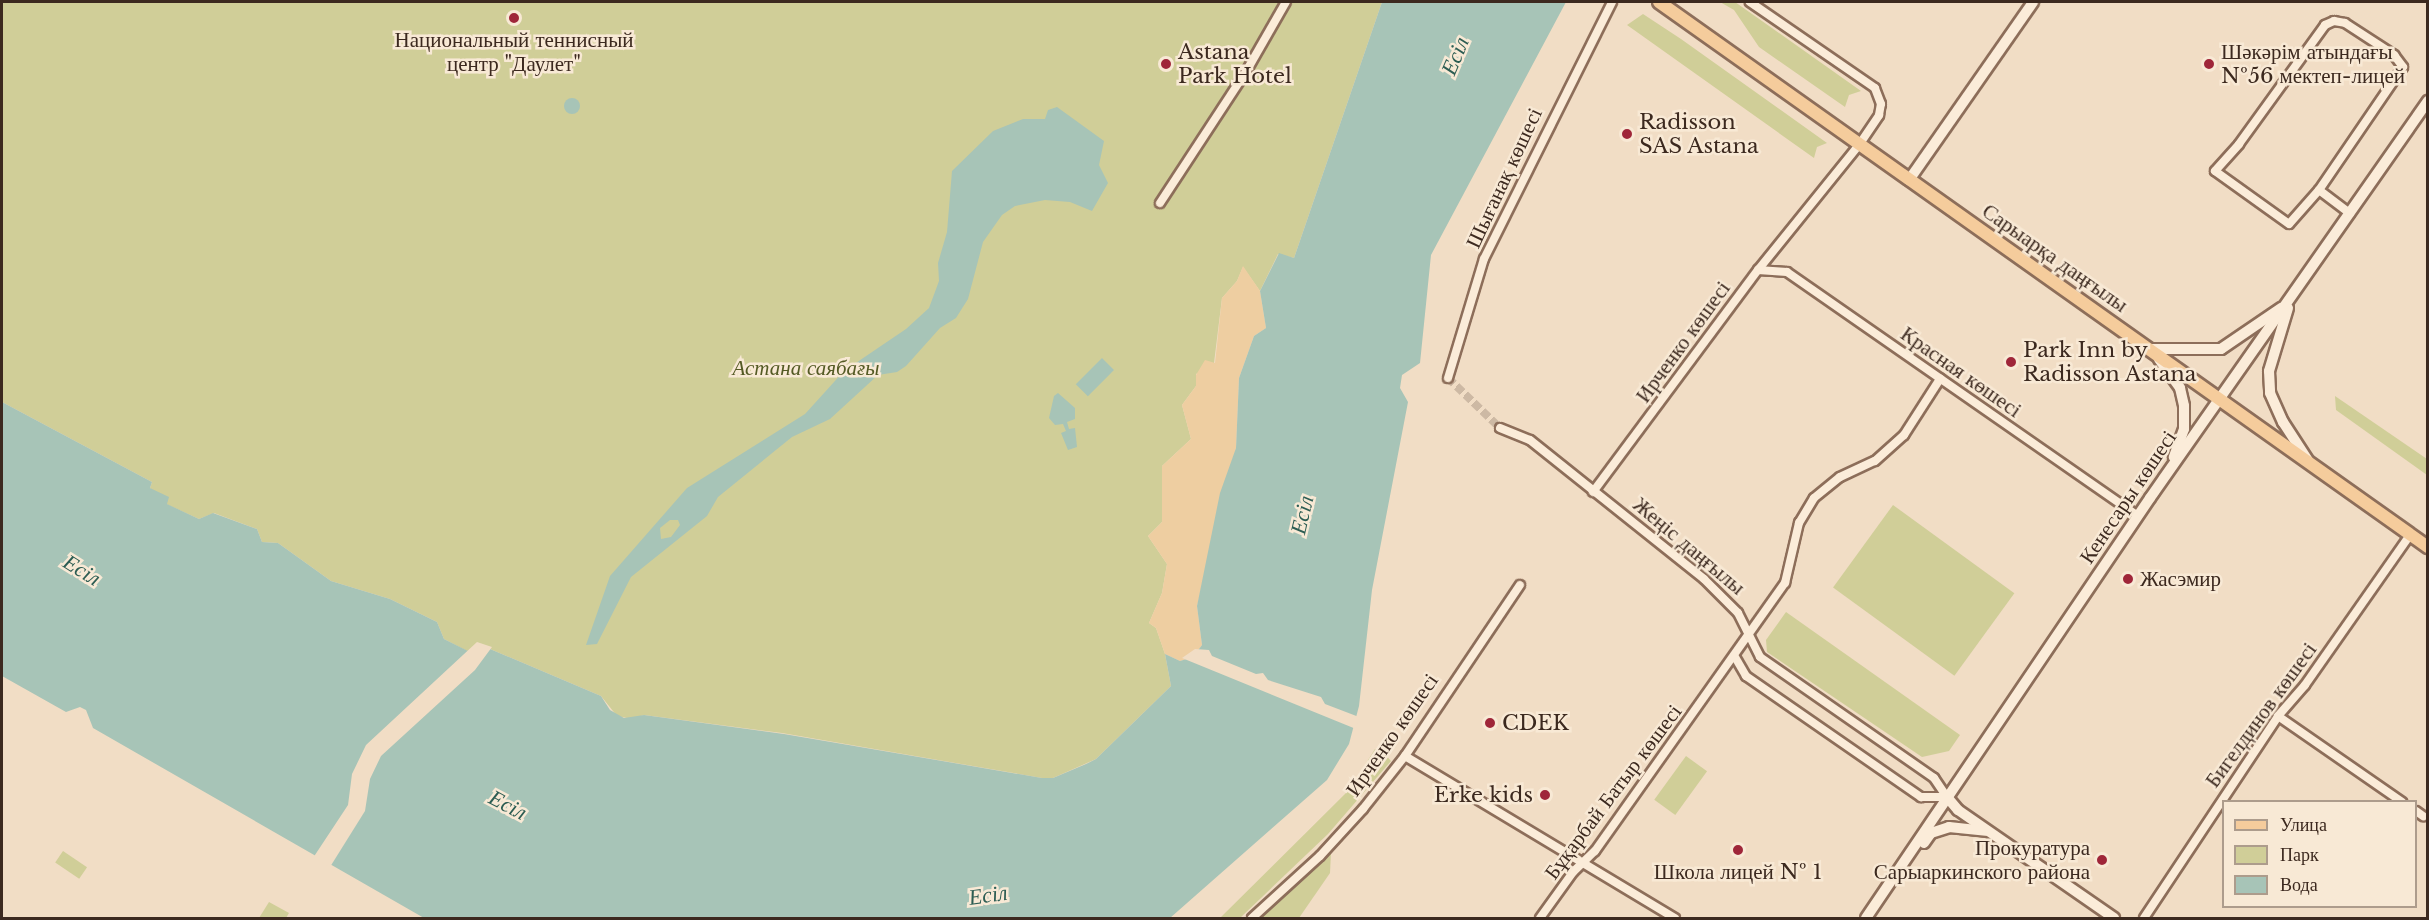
<!DOCTYPE html>
<html>
<head>
<meta charset="utf-8">
<style>
	body { margin:0 }
	#map { position:relative; width:2429px; height:920px; overflow:hidden; background:#f1ddc5; font-family:"Libre Baskerville",serif }
	div>[style] { position:absolute }
	.green>* { inset:0; background:#d0ce98; transform-origin:0 0 }
	.sand>* { inset:0; background:#eecea1 }
	.water>* { inset:0; background:#a7c4b7; transform-origin:0 0 }
	.round { border-radius:50% }
	.pier>* { inset:0; background:#f1ddc5 }
	.street-tunnel>* { height:8px; margin-top:-4px; transform-origin:0; background:repeating-linear-gradient(90deg,#cdb9a4 0 8px,transparent 0 12px) }
	.roads { filter:drop-shadow(2px 0 #8d6e5a) drop-shadow(-2px 0 #8d6e5a) drop-shadow(0 2px #8d6e5a) drop-shadow(0 -2px #8d6e5a) }
	.street>* { height:8px; margin:-4px; padding:0 4px; transform-origin:4px; border-radius:4px; background:#fbecd9 }
	.secondary>* { height:10px; margin:-5px; padding:0 5px; transform-origin:5px; border-radius:5px; background:#fbecd9 }
	.primary>* { height:12px; margin:-6px; padding:0 6px; transform-origin:6px; border-radius:6px; background:#f5cc9c }
	.dots>* { width:16px; height:16px; translate:-50% -50%; box-sizing:border-box; border:3px solid #f8e9d5; border-radius:50% }
	span { translate:-50% -50%; white-space:nowrap; text-align:center; line-height:1.15; -webkit-text-stroke:5px #f8e9d5; paint-order:stroke }
	.poi-label { font-size:21px; color:#3c291f }
	.left { translate:0 -50%; text-align:left }
	.right { translate:-100% -50%; text-align:right }
	.street-label { font-size:21px; color:#3c291f }
	.park-label { font-size:21px; color:#545a24; font-style:italic }
	.water-label { font-size:22px; color:#2d5d53; font-style:italic }
	.frame { position:absolute; inset:0; border:3px solid #3c291f; pointer-events:none }
	.legend { position:absolute; left:2222px; top:800px; width:195px; height:108px; box-sizing:border-box; background:#f8e9d5; border:2px solid #ad9c8c; margin:0; padding:8px 10px; list-style:none; font-size:18px; color:#3c291f }
	.legend li { display:flex; align-items:center; gap:12px; height:30px }
	.legend b { width:30px; border:2px solid #ad9c8c }
</style>
</head>
<body>
<div id="map">
	<div class="green">
		<div style="clip-path:polygon(2px 2px,1382px 2px,1294px 258px,1278px 254px,1260px 291px,1243px 267px,1237px 281px,1222px 298px,1214px 363px,1196px 374px,1196px 386px,1182px 405px,1191px 439px,1162px 466px,1162px 522px,1148px 536px,1167px 564px,1162px 593px,1149px 623px,1156px 628px,1165px 654px,1171px 686px,1096px 759px,1053px 778px,1042px 778px,782px 733px,644px 715px,632px 719px,617px 716px,601px 696px,490px 649px,473px 654px,444px 639px,437px 622px,390px 599px,331px 581px,278px 543px,262px 542px,257px 529px,214px 513px,199px 519px,166px 504px,150px 488px,152px 482px,2px 402px)"></div>
		<div style="clip-path:polygon(1720px 2px,1735px 2px,1861px 91px,1849px 95px,1845px 107px,1759px 47px,1734px 10px)"></div>
		<div style="clip-path:polygon(1643px 14px,1681px 39px,1827px 143px,1817px 147px,1814px 158px,1627px 25px)"></div>
		<div style="clip-path:polygon(2335px 396px,2427px 459px,2427px 475px,2336px 410px)"></div>
		<div style="left:1893px;top:505px;width:150px;height:102px;rotate:36deg"></div>
		<div style="clip-path:polygon(1786px 612px,1960px 735px,1949px 751px,1922px 757px,1767px 652px,1766px 640px)"></div>
		<div style="clip-path:polygon(1375px 749px,1382px 751px,1391px 761px,1328px 834px,1240px 918px,1220px 918px,1349px 790px)"></div>
		<div style="left:1686px;top:756px;width:26px;height:54px;rotate:36deg"></div>
		<div style="left:63px;top:851px;width:29px;height:14px;rotate:34deg"></div>
		<div style="clip-path:polygon(1331px 852px,1330px 873px,1299px 918px,1258px 918px)"></div>
		<div style="clip-path:polygon(269px 902px,289px 913px,286px 918px,259px 918px)"></div>
	</div>
	<div class="sand">
		<div style="clip-path:polygon(1243px 266px,1260px 291px,1266px 328px,1254px 336px,1239px 378px,1236px 448px,1197px 606px,1202px 645px,1193px 657px,1180px 661px,1165px 654px,1156px 628px,1149px 623px,1162px 593px,1167px 564px,1148px 536px,1162px 522px,1162px 466px,1191px 439px,1182px 405px,1196px 386px,1196px 375px,1205px 360px,1215px 363px,1222px 298px,1237px 281px)"></div>
	</div>
	<div class="water">
		<div style="clip-path:polygon(1382px 2px,1566px 2px,1431px 255px,1420px 363px,1402px 375px,1400px 388px,1408px 402px,1372px 590px,1359px 706px,1349px 744px,1327px 780px,1170px 918px,424px 918px,93px 728px,86px 710px,80px 707px,66px 712px,2px 676px,2px 402px,152px 482px,150px 488px,169px 497px,167px 504px,199px 519px,213px 513px,257px 529px,262px 542px,278px 543px,331px 581px,390px 599px,437px 622px,444px 639px,472px 653px,490px 649px,601px 696px,610px 710px,624px 718px,644px 715px,784px 734px,1042px 778px,1053px 778px,1086px 764px,1096px 759px,1171px 686px,1165px 654px,1180px 661px,1193px 657px,1202px 645px,1197px 606px,1220px 493px,1236px 448px,1239px 378px,1254px 336px,1266px 328px,1260px 291px,1279px 253px,1294px 258px)"></div>
		<div class="round" style="left:564px;top:98px;width:16px;height:16px"></div>
		<div style="clip-path:polygon(evenodd,1057px 107px,1104px 141px,1099px 165px,1108px 183px,1092px 211px,1070px 202px,1045px 200px,1015px 206px,1002px 215px,983px 242px,968px 299px,956px 318px,940px 328px,906px 366px,897px 372px,878px 375px,830px 419px,792px 437px,718px 497px,707px 516px,631px 577px,597px 644px,586px 645px,610px 576px,687px 488px,805px 414px,844px 371px,906px 329px,929px 308px,939px 281px,938px 263px,947px 232px,952px 171px,993px 131px,1023px 119px,1045px 119px,1048px 110px,1057px 107px,670px 520px,678px 520px,680px 525px,671px 537px,661px 539px,660px 528px,670px 520px)"></div>
		<div style="left:1102px;top:358px;width:17px;height:37px;rotate:45deg"></div>
		<div style="clip-path:polygon(1058px 393px,1075px 408px,1075px 419px,1067px 422px,1069px 429px,1075px 428px,1077px 447px,1068px 450px,1061px 433px,1066px 431px,1063px 424px,1055px 425px,1049px 418px,1054px 396px)"></div>
	</div>
	<div class="pier">
		<div style="clip-path:polygon(477px 642px,492px 647px,475px 670px,381px 756px,370px 779px,365px 811px,330px 867px,313px 858px,348px 805px,352px 774px,366px 745px)"></div>
		<div style="clip-path:polygon(1195px 649px,1209px 650px,1212px 656px,1256px 674px,1263px 673px,1268px 680px,1321px 697px,1325px 704px,1359px 717px,1356px 729px,1182px 658px)"></div>
	</div>
	<div class="street-tunnel">
		<div style="left:1448px;top:378px;width:72px;rotate:43.9deg"></div>
	</div>
	<div class="roads">
		<div class="street">
			<div style="left:2334px;top:21px;width:11px;rotate:10deg"></div>
			<div style="left:2345px;top:23px;width:59px;rotate:33.1deg"></div>
			<div style="left:2394px;top:55px;width:15px;rotate:53deg"></div>
			<div style="left:2403px;top:67px;width:149px;rotate:124.3deg"></div>
			<div style="left:2319px;top:190px;width:45px;rotate:131.4deg"></div>
			<div style="left:2289px;top:224px;width:91px;rotate:-144.4deg"></div>
			<div style="left:2215px;top:171px;width:36px;rotate:-48deg"></div>
			<div style="left:2239px;top:144px;width:147px;rotate:-54.1deg"></div>
			<div style="left:2325px;top:25px;width:10px;rotate:-24deg"></div>
			<div style="left:2319px;top:190px;width:39px;rotate:37deg"></div>
			<div style="left:1160px;top:203px;width:159px;rotate:-56.8deg"></div>
			<div style="left:1247px;top:70px;width:78px;rotate:-60.2deg"></div>
			<div style="left:1758px;top:270px;width:29px;rotate:4deg"></div>
			<div style="left:1787px;top:272px;width:427px;rotate:34.8deg"></div>
			<div style="left:1448px;top:378px;width:124px;rotate:-73.2deg"></div>
			<div style="left:1484px;top:259px;width:287px;rotate:-63.5deg"></div>
			<div style="left:1500px;top:428px;width:32px;rotate:22deg"></div>
			<div style="left:1530px;top:440px;width:223px;rotate:38.6deg"></div>
			<div style="left:1704px;top:579px;width:48px;rotate:45deg"></div>
			<div style="left:1738px;top:613px;width:49px;rotate:63.4deg"></div>
			<div style="left:1760px;top:657px;width:212px;rotate:34.8deg"></div>
			<div style="left:1934px;top:778px;width:23px;rotate:56deg"></div>
			<div style="left:1593px;top:492px;width:277px;rotate:-53.4deg"></div>
			<div style="left:1758px;top:270px;width:161px;rotate:-51.1deg"></div>
			<div style="left:1859px;top:145px;width:36px;rotate:-56deg"></div>
			<div style="left:1879px;top:115px;width:11px;rotate:-80deg"></div>
			<div style="left:1881px;top:104px;width:17px;rotate:-111deg"></div>
			<div style="left:1875px;top:88px;width:152px;rotate:-145.5deg"></div>
			<div style="left:1735px;top:657px;width:22px;rotate:60deg"></div>
			<div style="left:1746px;top:676px;width:213px;rotate:34.7deg"></div>
			<div style="left:1921px;top:797px;width:26px"></div>
			<div style="left:2278px;top:716px;width:151px;rotate:34.7deg"></div>
			<div style="left:1405px;top:756px;width:315px;rotate:31deg"></div>
			<div style="left:2416px;top:811px;width:9px;rotate:36deg"></div>
			<div style="left:1252px;top:918px;width:92px;rotate:-42.4deg"></div>
			<div style="left:1320px;top:856px;width:64px;rotate:-47.5deg"></div>
			<div style="left:1363px;top:809px;width:68px;rotate:-51.6deg"></div>
			<div style="left:1405px;top:756px;width:206px;rotate:-56.1deg"></div>
			<div style="left:1540px;top:918px;width:57px;rotate:-54.3deg"></div>
			<div style="left:1573px;top:872px;width:30px;rotate:-44deg"></div>
			<div style="left:1595px;top:851px;width:329px;rotate:-54.7deg"></div>
			<div style="left:1785px;top:583px;width:62px;rotate:-76.9deg"></div>
			<div style="left:1799px;top:523px;width:29px;rotate:-59deg"></div>
			<div style="left:1814px;top:498px;width:33px;rotate:-39deg"></div>
			<div style="left:1840px;top:477px;width:38px;rotate:-25deg"></div>
			<div style="left:1875px;top:461px;width:39px;rotate:-42deg"></div>
			<div style="left:1904px;top:435px;width:67px;rotate:-57.3deg"></div>
			<div style="left:2144px;top:918px;width:242px;rotate:-56.4deg"></div>
			<div style="left:2278px;top:716px;width:41px;rotate:-48.9deg"></div>
			<div style="left:2305px;top:685px;width:183px;rotate:-55deg"></div>
		</div>
		<div class="secondary">
			<div style="left:1909px;top:180px;width:217px;rotate:-55.1deg"></div>
			<div style="left:2288px;top:308px;width:66px;rotate:106.8deg"></div>
			<div style="left:2269px;top:371px;width:22px;rotate:87deg"></div>
			<div style="left:2270px;top:393px;width:32px;rotate:66deg"></div>
			<div style="left:2283px;top:422px;width:48px;rotate:57deg"></div>
			<div style="left:2151px;top:349px;width:70px"></div>
			<div style="left:2221px;top:349px;width:73px;rotate:-34.3deg"></div>
			<div style="left:2159px;top:359px;width:36px;rotate:54deg"></div>
			<div style="left:2180px;top:388px;width:18px;rotate:77deg"></div>
			<div style="left:2184px;top:406px;width:23px;rotate:90deg"></div>
			<div style="left:2184px;top:429px;width:30px;rotate:110deg"></div>
			<div style="left:1947px;top:797px;width:17px;rotate:50deg"></div>
			<div style="left:1958px;top:810px;width:190px;rotate:34.7deg"></div>
			<div style="left:1924px;top:843px;width:12px;rotate:-55deg"></div>
			<div style="left:1931px;top:833px;width:19px;rotate:-18deg"></div>
			<div style="left:1949px;top:827px;width:37px;rotate:6deg"></div>
			<div style="left:1866px;top:918px;width:507px;rotate:-55.93deg"></div>
			<div style="left:2150px;top:498px;width:485px;rotate:-55deg"></div>
		</div>
		<div class="primary">
			<div style="left:1659px;top:2px;width:943px;rotate:35.33deg"></div>
		</div>
	</div>
	<div class="dots">
		<div style="left:514px;top:18px;background:#9f2639"></div>
		<div style="left:1166px;top:64px;background:#9f2639"></div>
		<div style="left:2209px;top:64px;background:#9f2639"></div>
		<div style="left:1627px;top:134px;background:#9f2639"></div>
		<div style="left:2011px;top:362px;background:#9f2639"></div>
		<div style="left:2128px;top:579px;background:#9f2639"></div>
		<div style="left:1490px;top:723px;background:#9f2639"></div>
		<div style="left:1545px;top:795px;background:#9f2639"></div>
		<div style="left:1738px;top:850px;background:#9f2639"></div>
		<div style="left:2102px;top:860px;background:#9f2639"></div>
	</div>
	<div class="poi-label">
		<span style="left:514px;top:52px">Национальный теннисный<br>центр "Даулет"</span>
		<span class="left" style="left:1178px;top:64px">Astana<br>Park Hotel</span>
		<span class="left" style="left:2221px;top:64px">Шәкәрім атындағы<br>№56 мектеп-лицей</span>
		<span class="left" style="left:1639px;top:134px">Radisson<br>SAS Astana</span>
		<span class="left" style="left:2023px;top:362px">Park Inn by<br>Radisson Astana</span>
		<span class="left" style="left:2140px;top:579px">Жасэмир</span>
		<span class="left" style="left:1502px;top:723px">CDEK</span>
		<span class="right" style="left:1533px;top:795px">Erke kids</span>
		<span class="right" style="left:2090px;top:860px">Прокуратура<br>Сарыаркинского района</span>
		<span style="left:1738px;top:872px">Школа лицей № 1</span>
	</div>
	<div class="street-label">
		<span style="left:1504px;top:178px;rotate:-65deg">Шығанақ көшесі</span>
		<span style="left:2055px;top:258px;rotate:35deg">Сарыарқа даңғылы</span>
		<span style="left:1683px;top:342px;rotate:-54deg">Ирченко көшесі</span>
		<span style="left:1961px;top:372px;rotate:35deg">Красная көшесі</span>
		<span style="left:2128px;top:497px;rotate:-56deg">Кенесары көшесі</span>
		<span style="left:1689px;top:546px;rotate:40deg">Жеңіс даңғылы</span>
		<span style="left:2261px;top:715px;rotate:-54deg">Бигелдинов көшесі</span>
		<span style="left:1392px;top:735px;rotate:-55deg">Ирченко көшесі</span>
		<span style="left:1613px;top:792px;rotate:-53deg">Бұқарбай Батыр көшесі</span>
	</div>
	<div class="park-label">
		<span style="left:806px;top:368px">Астана саябағы</span>
	</div>
	<div class="water-label">
		<span style="left:1455px;top:56px;rotate:-67deg">Есіл</span>
		<span style="left:1302px;top:515px;rotate:-77deg">Есіл</span>
		<span style="left:82px;top:570px;rotate:32deg">Есіл</span>
		<span style="left:508px;top:805px;rotate:28deg">Есіл</span>
		<span style="left:988px;top:895px;rotate:-8deg">Есіл</span>
	</div>
	<div class="frame"></div>
	<ul class="legend">
	<li><b style="height:8px;background:#f5cc9c"></b>Улица</li>
	<li><b style="height:16px;background:#d0ce98"></b>Парк</li>
	<li><b style="height:16px;background:#a7c4b7"></b>Вода</li>
	</ul>
</div>
</body>
</html>
